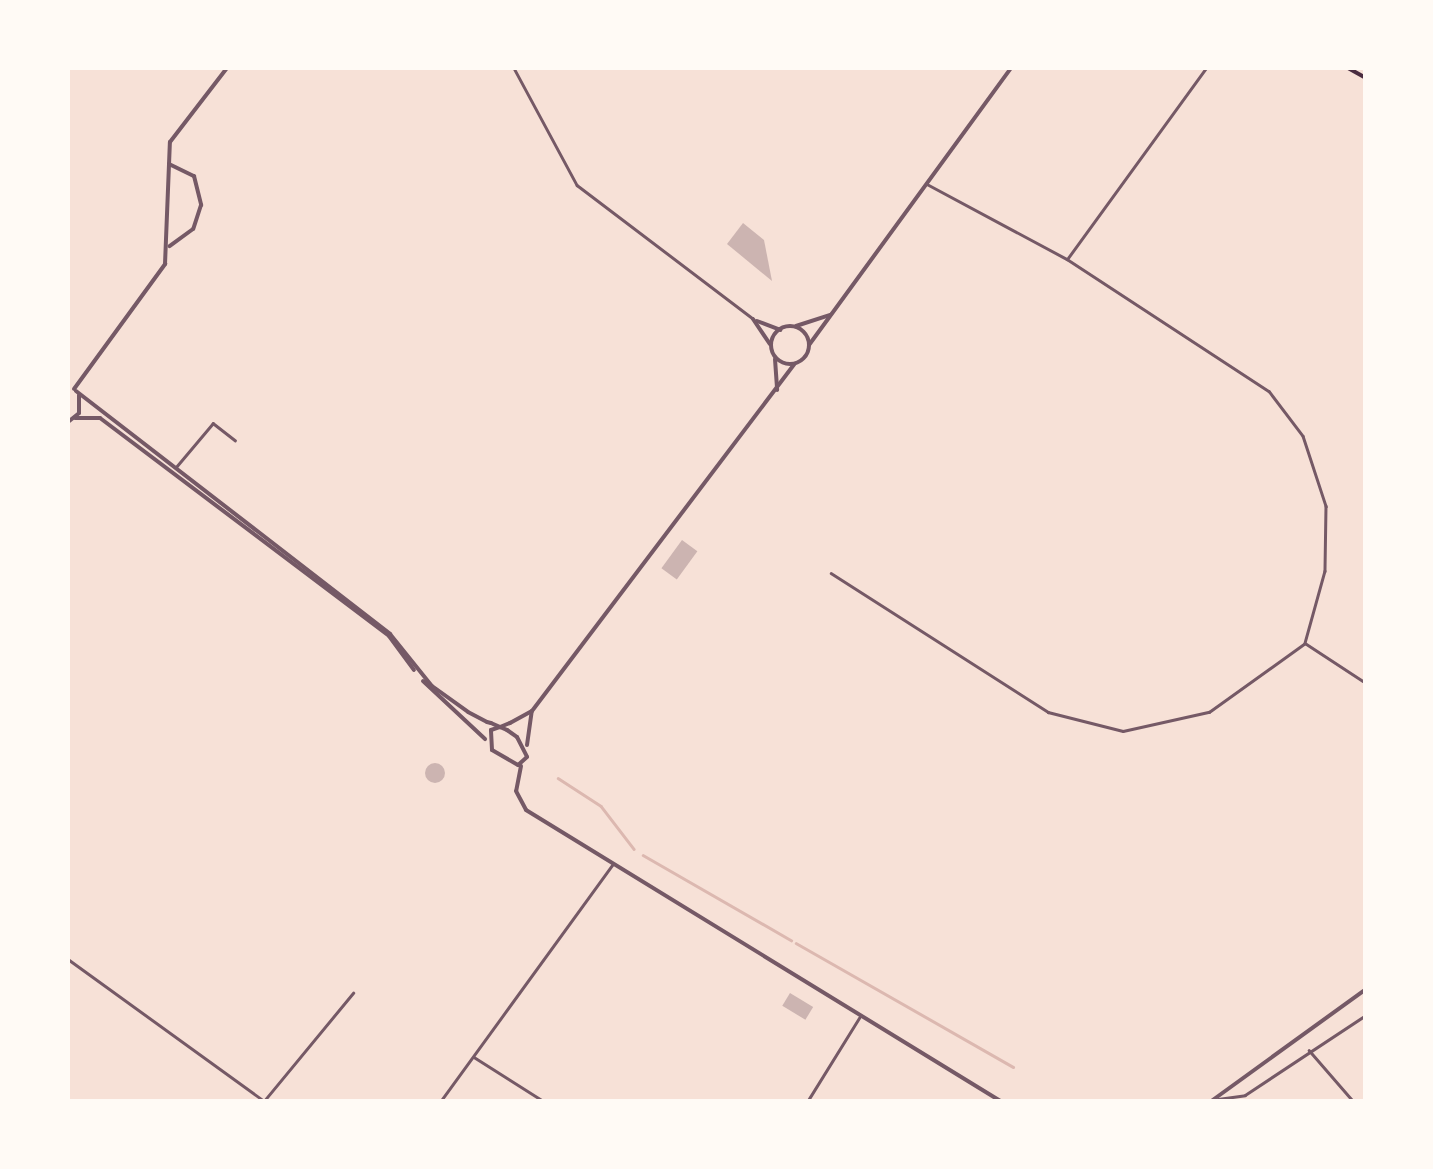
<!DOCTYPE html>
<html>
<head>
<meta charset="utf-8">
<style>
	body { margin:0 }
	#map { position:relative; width:1433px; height:1169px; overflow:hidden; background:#f7e1d7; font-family:"Sofia Sans Condensed",sans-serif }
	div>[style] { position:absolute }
	.stream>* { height:2.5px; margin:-1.25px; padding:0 1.25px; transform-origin:1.25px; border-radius:1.25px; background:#dcb8b0 }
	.building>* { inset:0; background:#ccb4b1; transform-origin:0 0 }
	.round { border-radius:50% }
	.minor>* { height:2.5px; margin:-1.25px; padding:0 1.25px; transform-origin:1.25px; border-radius:1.25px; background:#755966 }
	.tertiary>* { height:4px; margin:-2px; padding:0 2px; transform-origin:2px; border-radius:2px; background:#755966 }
	.tertiary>.ring { margin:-2px; padding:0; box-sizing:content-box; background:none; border:4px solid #755966; border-radius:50% }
	.secondary>* { height:4px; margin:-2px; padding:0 2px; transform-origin:2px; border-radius:2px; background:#4a2c40 }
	span { translate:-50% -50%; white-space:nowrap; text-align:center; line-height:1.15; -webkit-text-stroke:8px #fffaf5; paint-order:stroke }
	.frame { position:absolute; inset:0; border:70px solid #fffaf5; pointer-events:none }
</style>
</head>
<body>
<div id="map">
	<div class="stream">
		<div style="left:558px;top:778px;width:51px;rotate:33.1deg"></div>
		<div style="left:601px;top:806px;width:54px;rotate:52.5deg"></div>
		<div style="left:643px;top:855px;width:171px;rotate:29.9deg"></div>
		<div style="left:796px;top:943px;width:250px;rotate:29.7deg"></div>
	</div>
	<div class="building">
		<div style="clip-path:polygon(743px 223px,764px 240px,772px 281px,727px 244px)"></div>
		<div style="left:682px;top:540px;width:19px;height:35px;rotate:36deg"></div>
		<div class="round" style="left:425px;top:763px;width:20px;height:20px"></div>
		<div style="left:790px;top:993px;width:27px;height:15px;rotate:31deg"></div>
	</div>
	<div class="minor">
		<div style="left:514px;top:68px;width:133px;rotate:61.7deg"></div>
		<div style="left:577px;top:185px;width:220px;rotate:37.2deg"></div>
		<div style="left:927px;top:184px;width:159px;rotate:28.2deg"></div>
		<div style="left:1067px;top:259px;width:241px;rotate:33.2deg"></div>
		<div style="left:1269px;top:391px;width:56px;rotate:52.9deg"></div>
		<div style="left:1303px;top:436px;width:74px;rotate:71.8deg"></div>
		<div style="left:1326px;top:506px;width:65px;rotate:90.9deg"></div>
		<div style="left:1325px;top:571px;width:75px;rotate:105.5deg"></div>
		<div style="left:1305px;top:643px;width:73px;rotate:33.3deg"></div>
		<div style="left:1068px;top:258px;width:235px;rotate:-54deg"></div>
		<div style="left:176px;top:467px;width:57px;rotate:-49.9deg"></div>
		<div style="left:213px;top:423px;width:28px;rotate:38deg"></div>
		<div style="left:831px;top:573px;width:258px;rotate:32.6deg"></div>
		<div style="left:1048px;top:712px;width:77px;rotate:14.2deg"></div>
		<div style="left:1123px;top:731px;width:88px;rotate:-12.5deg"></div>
		<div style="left:1209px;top:712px;width:117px;rotate:-35.6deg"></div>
		<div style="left:68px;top:959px;width:242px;rotate:35.9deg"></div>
		<div style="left:264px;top:1101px;width:140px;rotate:-50.5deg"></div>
		<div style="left:1309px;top:1050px;width:69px;rotate:49.1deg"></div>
		<div style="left:474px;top:1057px;width:84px;rotate:32.4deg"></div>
		<div style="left:1218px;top:1099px;width:27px;rotate:-8deg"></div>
		<div style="left:1245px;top:1095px;width:145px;rotate:-33.5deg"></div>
		<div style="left:440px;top:1102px;width:294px;rotate:-54deg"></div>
		<div style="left:807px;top:1102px;width:99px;rotate:-58.2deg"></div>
	</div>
	<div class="tertiary">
		<div style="left:169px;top:164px;width:28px;rotate:26deg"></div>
		<div style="left:194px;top:176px;width:30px;rotate:76deg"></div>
		<div style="left:201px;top:205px;width:25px;rotate:108deg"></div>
		<div style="left:193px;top:229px;width:29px;rotate:144deg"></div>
		<div style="left:753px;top:319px;width:30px;rotate:56deg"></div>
		<div style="left:757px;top:321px;width:25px;rotate:21deg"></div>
		<div style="left:796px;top:326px;width:36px;rotate:-18deg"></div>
		<div class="ring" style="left:771px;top:326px;width:34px;height:34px"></div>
		<div style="left:809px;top:345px;width:343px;rotate:-53.9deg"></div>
		<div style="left:775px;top:359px;width:31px;rotate:86deg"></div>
		<div style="left:74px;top:389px;width:155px;rotate:-53.9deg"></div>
		<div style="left:165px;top:264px;width:122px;rotate:-87.7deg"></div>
		<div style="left:170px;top:142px;width:93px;rotate:-52.4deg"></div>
		<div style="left:76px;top:391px;width:397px;rotate:37.7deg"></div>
		<div style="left:390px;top:634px;width:67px;rotate:51.1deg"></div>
		<div style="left:432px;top:686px;width:44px;rotate:35.8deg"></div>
		<div style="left:468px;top:712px;width:21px;rotate:28deg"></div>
		<div style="left:487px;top:722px;width:4px;rotate:14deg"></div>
		<div style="left:491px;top:723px;width:10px;rotate:24deg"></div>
		<div style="left:500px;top:727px;width:8px;rotate:23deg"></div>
		<div style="left:507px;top:730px;width:12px;rotate:35deg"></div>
		<div style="left:517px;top:737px;width:22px;rotate:63deg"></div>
		<div style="left:527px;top:757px;width:12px;rotate:138deg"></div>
		<div style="left:518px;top:765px;width:30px;rotate:-150deg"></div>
		<div style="left:492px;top:750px;width:20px;rotate:-93deg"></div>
		<div style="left:491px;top:730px;width:9px;rotate:-18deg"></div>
		<div style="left:500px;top:727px;width:11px;rotate:-22deg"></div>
		<div style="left:510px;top:723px;width:25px;rotate:-29deg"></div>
		<div style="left:532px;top:711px;width:435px;rotate:-52.9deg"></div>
		<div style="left:75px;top:418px;width:25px"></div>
		<div style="left:100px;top:418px;width:362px;rotate:37deg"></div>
		<div style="left:389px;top:636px;width:42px;rotate:53.7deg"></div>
		<div style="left:68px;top:422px;width:14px;rotate:-39deg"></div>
		<div style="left:79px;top:413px;width:18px;rotate:-90deg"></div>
		<div style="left:423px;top:681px;width:85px;rotate:43.1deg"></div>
		<div style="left:527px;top:745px;width:34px;rotate:-82deg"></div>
		<div style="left:521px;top:766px;width:25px;rotate:101deg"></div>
		<div style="left:516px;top:791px;width:21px;rotate:62deg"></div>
		<div style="left:526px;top:810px;width:558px;rotate:31.53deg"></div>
		<div style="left:1210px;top:1102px;width:193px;rotate:-35.9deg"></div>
	</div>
	<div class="secondary">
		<div style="left:1348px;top:68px;width:21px;rotate:29deg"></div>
	</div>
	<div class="frame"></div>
</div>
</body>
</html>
